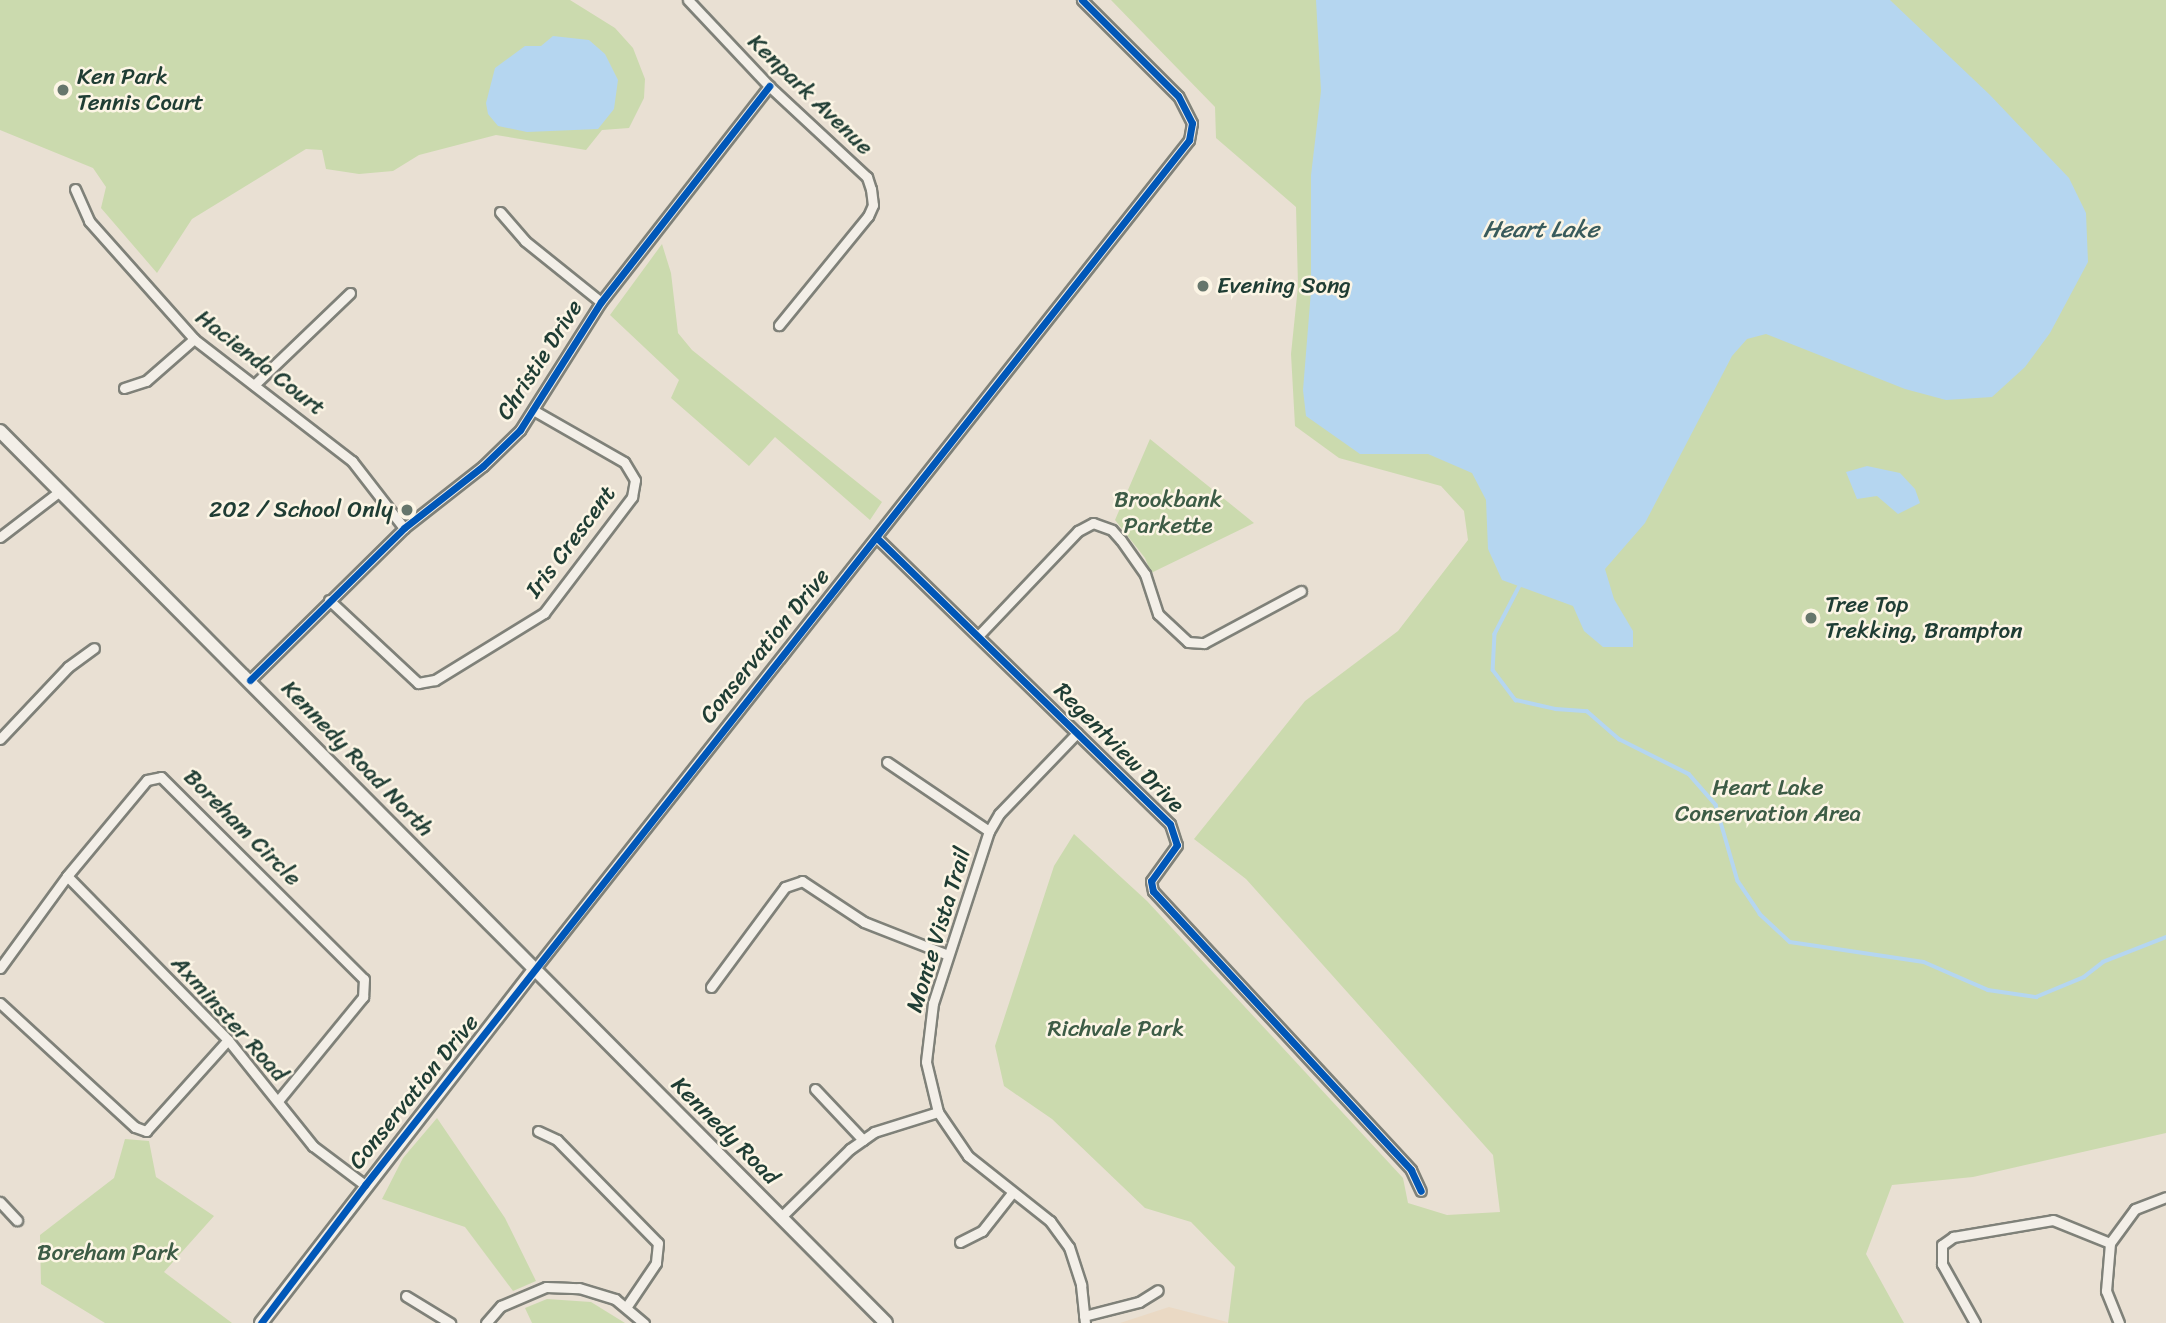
<!DOCTYPE html>
<html>
<head>
<meta charset="utf-8">
<style>
	body { margin:0 }
	#map { position:relative; width:2166px; height:1323px; overflow:hidden; background:#e9e0d3; font-family:Sriracha,sans-serif }
	div>[style] { position:absolute }
	.built>* { inset:0; background:#ead9c4 }
	.green>* { inset:0; background:#cbdaae }
	.water>* { inset:0; background:#b5d6f0 }
	.stream>* { height:3.5px; margin:-1.75px; padding:0 1.75px; transform-origin:1.75px; border-radius:1.75px; background:#b5d6f0 }
	.roads { filter:drop-shadow(2px 0 #7f8179) drop-shadow(-2px 0 #7f8179) drop-shadow(0 2px #7f8179) drop-shadow(0 -2px #7f8179) }
	.street>* { height:9px; margin:-4.5px; padding:0 4.5px; transform-origin:4.5px; border-radius:4.5px; background:#f3efe8 }
	.secondary>* { height:12px; margin:-6px; padding:0 6px; transform-origin:6px; border-radius:6px; background:#f3efe8 }
	.cycleway>* { height:7px; margin:-3.5px; padding:0 3.5px; transform-origin:3.5px; border-radius:3.5px; background:#0057b8 }
	.dots>* { width:19px; height:19px; translate:-50% -50%; box-sizing:border-box; border:4px solid #fcf5e5; border-radius:50% }
	span { translate:-50% -50%; white-space:nowrap; text-align:center; line-height:1.15; -webkit-text-stroke:5px #fcf5e5; paint-order:stroke }
	.poi-label { font-size:23px; color:#1f3d34 }
	.left { translate:0 -50%; text-align:left }
	.right { translate:-100% -50%; text-align:right }
	.street-label { font-size:23px; color:#1f3d34 }
	.park-label { font-size:23px; color:#3d5c46 }
	.water-label { font-size:24px; color:#395b5c; font-style:italic }
</style>
</head>
<body>
<div id="map">
	<div class="built">
		<div style="clip-path:polygon(1169px 1307px,1227px 1322px,1228px 1323px,1120px 1323px)"></div>
	</div>
	<div class="green">
		<div style="clip-path:polygon(0 0,570px 0,615px 28px,633px 48px,645px 79px,644px 98px,629px 128px,602px 130px,586px 150px,496px 135px,419px 155px,393px 171px,359px 174px,326px 169px,322px 150px,306px 149px,192px 219px,157px 273px,101px 208px,106px 187px,93px 168px,0 130px)"></div>
		<div style="clip-path:polygon(1111px 0,2166px 0,2166px 1133px,1973px 1177px,1892px 1185px,1866px 1254px,1904px 1323px,1228px 1323px,1235px 1267px,1191px 1222px,1145px 1208px,1052px 1119px,1004px 1086px,995px 1046px,1054px 866px,1074px 834px,1147px 901px,1403px 1178px,1408px 1203px,1447px 1215px,1500px 1212px,1493px 1155px,1246px 879px,1194px 839px,1305px 701px,1398px 631px,1468px 540px,1464px 511px,1441px 486px,1339px 458px,1295px 426px,1291px 354px,1298px 286px,1296px 207px,1216px 138px,1215px 107px)"></div>
		<div style="clip-path:polygon(662px 244px,671px 273px,678px 333px,692px 350px,882px 502px,870px 520px,775px 437px,749px 466px,671px 398px,679px 380px,610px 315px)"></div>
		<div style="clip-path:polygon(1150px 439px,1254px 523px,1151px 573px,1145px 558px,1115px 520px)"></div>
		<div style="clip-path:polygon(437px 1118px,505px 1218px,536px 1281px,513px 1291px,465px 1227px,382px 1199px,403px 1158px)"></div>
		<div style="clip-path:polygon(125px 1139px,149px 1141px,156px 1177px,214px 1216px,164px 1272px,232px 1323px,105px 1323px,41px 1284px,40px 1235px,114px 1178px)"></div>
		<div style="clip-path:polygon(547px 1299px,591px 1302px,625px 1323px,532px 1323px,525px 1308px)"></div>
	</div>
	<div class="water">
		<div style="clip-path:polygon(1316px 0,1890px 0,1990px 95px,2069px 178px,2086px 213px,2088px 262px,2050px 333px,2025px 367px,1992px 397px,1946px 400px,1905px 389px,1766px 334px,1747px 339px,1732px 356px,1645px 523px,1605px 569px,1614px 599px,1633px 631px,1633px 647px,1603px 647px,1584px 631px,1573px 606px,1502px 580px,1488px 549px,1486px 500px,1472px 473px,1428px 454px,1360px 454px,1306px 416px,1303px 390px,1311px 291px,1311px 175px,1321px 91px)"></div>
		<div style="clip-path:polygon(553px 36px,589px 40px,605px 54px,618px 80px,614px 109px,598px 129px,527px 132px,498px 126px,488px 114px,486px 103px,495px 68px,525px 46px,541px 46px)"></div>
		<div style="clip-path:polygon(1867px 466px,1900px 473px,1915px 489px,1920px 503px,1898px 514px,1877px 496px,1857px 499px,1846px 472px)"></div>
	</div>
	<div class="stream">
		<div style="left:1522px;top:582px;width:59px;rotate:117.4deg"></div>
		<div style="left:1495px;top:634px;width:36px;rotate:93deg"></div>
		<div style="left:1493px;top:670px;width:38px;rotate:53deg"></div>
		<div style="left:1516px;top:700px;width:41px;rotate:12.7deg"></div>
		<div style="left:1556px;top:709px;width:31px;rotate:4deg"></div>
		<div style="left:1587px;top:711px;width:43px;rotate:41.2deg"></div>
		<div style="left:1619px;top:739px;width:78px;rotate:26.6deg"></div>
		<div style="left:1689px;top:774px;width:41px;rotate:48.9deg"></div>
		<div style="left:1716px;top:805px;width:79px;rotate:73.9deg"></div>
		<div style="left:1738px;top:881px;width:40px;rotate:56deg"></div>
		<div style="left:1760px;top:914px;width:41px;rotate:43deg"></div>
		<div style="left:1790px;top:942px;width:135px;rotate:8.5deg"></div>
		<div style="left:1924px;top:962px;width:70px;rotate:23.6deg"></div>
		<div style="left:1988px;top:990px;width:49px;rotate:8.3deg"></div>
		<div style="left:2036px;top:997px;width:52px;rotate:-22.6deg"></div>
		<div style="left:2084px;top:977px;width:24px;rotate:-38deg"></div>
		<div style="left:2103px;top:962px;width:68px;rotate:-21.6deg"></div>
	</div>
	<div class="roads">
		<div class="street">
			<div style="left:688px;top:0;width:118px;rotate:46.7deg"></div>
			<div style="left:769px;top:86px;width:134px;rotate:42.9deg"></div>
			<div style="left:867px;top:177px;width:13px;rotate:72deg"></div>
			<div style="left:871px;top:189px;width:16px;rotate:83deg"></div>
			<div style="left:873px;top:205px;width:12px;rotate:114deg"></div>
			<div style="left:868px;top:216px;width:141px;rotate:129.2deg"></div>
			<div style="left:75px;top:189px;width:35px;rotate:66deg"></div>
			<div style="left:89px;top:221px;width:158px;rotate:48.3deg"></div>
			<div style="left:194px;top:339px;width:200px;rotate:37.7deg"></div>
			<div style="left:352px;top:461px;width:85px;rotate:52.2deg"></div>
			<div style="left:500px;top:212px;width:38px;rotate:49deg"></div>
			<div style="left:525px;top:241px;width:97px;rotate:38.8deg"></div>
			<div style="left:254px;top:385px;width:133px;rotate:-43.8deg"></div>
			<div style="left:124px;top:388px;width:23px;rotate:-18deg"></div>
			<div style="left:146px;top:381px;width:64px;rotate:-41.2deg"></div>
			<div style="left:0;top:537px;width:76px;rotate:-37.5deg"></div>
			<div style="left:878px;top:539px;width:408px;rotate:44.3deg"></div>
			<div style="left:1170px;top:824px;width:22px;rotate:72deg"></div>
			<div style="left:1177px;top:845px;width:44px;rotate:125.8deg"></div>
			<div style="left:1151px;top:881px;width:10px;rotate:79deg"></div>
			<div style="left:1153px;top:891px;width:380px;rotate:47.2deg"></div>
			<div style="left:1411px;top:1170px;width:23px;rotate:65deg"></div>
			<div style="left:329px;top:600px;width:122px;rotate:43deg"></div>
			<div style="left:418px;top:683px;width:17px;rotate:-10deg"></div>
			<div style="left:435px;top:680px;width:128px;rotate:-31.6deg"></div>
			<div style="left:544px;top:613px;width:146px;rotate:-52.8deg"></div>
			<div style="left:632px;top:497px;width:17px;rotate:-80deg"></div>
			<div style="left:635px;top:480px;width:21px;rotate:-121deg"></div>
			<div style="left:624px;top:462px;width:103px;rotate:-150.2deg"></div>
			<div style="left:979px;top:635px;width:144px;rotate:-46.4deg"></div>
			<div style="left:1078px;top:531px;width:17px;rotate:-28deg"></div>
			<div style="left:1093px;top:523px;width:20px;rotate:20deg"></div>
			<div style="left:1112px;top:530px;width:13px;rotate:48deg"></div>
			<div style="left:1121px;top:540px;width:42px;rotate:54.8deg"></div>
			<div style="left:1145px;top:574px;width:42px;rotate:72deg"></div>
			<div style="left:1158px;top:614px;width:41px;rotate:43deg"></div>
			<div style="left:1188px;top:642px;width:16px;rotate:4deg"></div>
			<div style="left:1204px;top:643px;width:110px;rotate:-28.2deg"></div>
			<div style="left:250px;top:680px;width:216px;rotate:-44.6deg"></div>
			<div style="left:404px;top:528px;width:100px;rotate:-38.1deg"></div>
			<div style="left:483px;top:466px;width:52px;rotate:-44.2deg"></div>
			<div style="left:520px;top:430px;width:151px;rotate:-57.7deg"></div>
			<div style="left:601px;top:302px;width:274px;rotate:-52.1deg"></div>
			<div style="left:1077px;top:733px;width:112px;rotate:133.9deg"></div>
			<div style="left:999px;top:814px;width:20px;rotate:120deg"></div>
			<div style="left:989px;top:831px;width:181px;rotate:108deg"></div>
			<div style="left:933px;top:1003px;width:59px;rotate:96.8deg"></div>
			<div style="left:926px;top:1062px;width:51px;rotate:76.5deg"></div>
			<div style="left:938px;top:1112px;width:53px;rotate:55.7deg"></div>
			<div style="left:968px;top:1156px;width:105px;rotate:38.4deg"></div>
			<div style="left:1050px;top:1221px;width:32px;rotate:54deg"></div>
			<div style="left:1069px;top:1247px;width:40px;rotate:72deg"></div>
			<div style="left:1081px;top:1285px;width:38px;rotate:84deg"></div>
			<div style="left:0;top:739px;width:99px;rotate:-46.6deg"></div>
			<div style="left:68px;top:667px;width:32px;rotate:-36deg"></div>
			<div style="left:887px;top:762px;width:123px;rotate:34.1deg"></div>
			<div style="left:67px;top:876px;width:230px;rotate:45.5deg"></div>
			<div style="left:228px;top:1040px;width:136px;rotate:51.3deg"></div>
			<div style="left:313px;top:1146px;width:65px;rotate:36.9deg"></div>
			<div style="left:0;top:968px;width:114px;rotate:-53.9deg"></div>
			<div style="left:67px;top:876px;width:125px;rotate:-50.2deg"></div>
			<div style="left:147px;top:780px;width:14px;rotate:-12deg"></div>
			<div style="left:161px;top:777px;width:286px;rotate:44.9deg"></div>
			<div style="left:364px;top:979px;width:18px;rotate:93deg"></div>
			<div style="left:363px;top:997px;width:134px;rotate:129.3deg"></div>
			<div style="left:534px;top:970px;width:1057px;rotate:-51.72deg"></div>
			<div style="left:1189px;top:140px;width:17px;rotate:-80deg"></div>
			<div style="left:1192px;top:123px;width:30px;rotate:-117deg"></div>
			<div style="left:1178px;top:96px;width:136px;rotate:-135deg"></div>
			<div style="left:711px;top:987px;width:124px;rotate:-53.5deg"></div>
			<div style="left:785px;top:887px;width:18px;rotate:-19deg"></div>
			<div style="left:802px;top:881px;width:74px;rotate:33.5deg"></div>
			<div style="left:864px;top:922px;width:90px;rotate:21.4deg"></div>
			<div style="left:0;top:1003px;width:183px;rotate:42.6deg"></div>
			<div style="left:135px;top:1127px;width:12px;rotate:20deg"></div>
			<div style="left:146px;top:1131px;width:122px;rotate:-48deg"></div>
			<div style="left:815px;top:1089px;width:70px;rotate:46.7deg"></div>
			<div style="left:538px;top:1131px;width:21px;rotate:25deg"></div>
			<div style="left:557px;top:1140px;width:144px;rotate:45.6deg"></div>
			<div style="left:658px;top:1243px;width:20px;rotate:96deg"></div>
			<div style="left:656px;top:1263px;width:52px;rotate:124deg"></div>
			<div style="left:0;top:1202px;width:25px;rotate:47deg"></div>
			<div style="left:781px;top:1217px;width:97px;rotate:-44.6deg"></div>
			<div style="left:850px;top:1149px;width:29px;rotate:-35deg"></div>
			<div style="left:874px;top:1132px;width:67px;rotate:-17.4deg"></div>
			<div style="left:960px;top:1242px;width:25px;rotate:-27deg"></div>
			<div style="left:982px;top:1231px;width:48px;rotate:-51.7deg"></div>
			<div style="left:406px;top:1296px;width:52px;rotate:31.5deg"></div>
			<div style="left:1084px;top:1316px;width:57px;rotate:-14.3deg"></div>
			<div style="left:1139px;top:1302px;width:22px;rotate:-32deg"></div>
			<div style="left:486px;top:1323px;width:23px;rotate:-49deg"></div>
			<div style="left:501px;top:1306px;width:49px;rotate:-22.9deg"></div>
			<div style="left:546px;top:1287px;width:33px;rotate:2deg"></div>
			<div style="left:579px;top:1288px;width:38px;rotate:17deg"></div>
			<div style="left:615px;top:1299px;width:38px;rotate:40deg"></div>
			<div style="left:1975px;top:1323px;width:68px;rotate:-119.2deg"></div>
			<div style="left:1942px;top:1264px;width:19px;rotate:-90deg"></div>
			<div style="left:1942px;top:1245px;width:14px;rotate:-36deg"></div>
			<div style="left:1953px;top:1237px;width:101px;rotate:-9.6deg"></div>
			<div style="left:2053px;top:1220px;width:61px;rotate:22deg"></div>
			<div style="left:2119px;top:1323px;width:35px;rotate:-112deg"></div>
			<div style="left:2106px;top:1291px;width:48px;rotate:-85.2deg"></div>
			<div style="left:2110px;top:1243px;width:42px;rotate:-53.7deg"></div>
			<div style="left:2135px;top:1209px;width:33px;rotate:-21deg"></div>
		</div>
		<div class="secondary">
			<div style="left:0;top:431px;width:1257px;rotate:45.19deg"></div>
			<div style="left:261px;top:1323px;width:446px;rotate:-52.3deg"></div>
		</div>
	</div>
	<div class="cycleway">
		<div style="left:878px;top:539px;width:408px;rotate:44.3deg"></div>
		<div style="left:1170px;top:824px;width:22px;rotate:72deg"></div>
		<div style="left:1177px;top:845px;width:44px;rotate:125.8deg"></div>
		<div style="left:1151px;top:881px;width:10px;rotate:79deg"></div>
		<div style="left:1153px;top:891px;width:380px;rotate:47.2deg"></div>
		<div style="left:1411px;top:1170px;width:23px;rotate:65deg"></div>
		<div style="left:250px;top:680px;width:216px;rotate:-44.6deg"></div>
		<div style="left:404px;top:528px;width:100px;rotate:-38.1deg"></div>
		<div style="left:483px;top:466px;width:52px;rotate:-44.2deg"></div>
		<div style="left:520px;top:430px;width:151px;rotate:-57.7deg"></div>
		<div style="left:601px;top:302px;width:274px;rotate:-52.1deg"></div>
		<div style="left:261px;top:1323px;width:173px;rotate:-53deg"></div>
		<div style="left:365px;top:1185px;width:1331px;rotate:-51.74deg"></div>
		<div style="left:1189px;top:140px;width:17px;rotate:-80deg"></div>
		<div style="left:1192px;top:123px;width:30px;rotate:-117deg"></div>
		<div style="left:1178px;top:96px;width:136px;rotate:-135deg"></div>
	</div>
	<div class="dots">
		<div style="left:63px;top:90px;background:#66766c"></div>
		<div style="left:1203px;top:286px;background:#66766c"></div>
		<div style="left:407px;top:510px;background:#66766c"></div>
		<div style="left:1811px;top:618px;background:#66766c"></div>
	</div>
	<div class="poi-label">
		<span class="left" style="left:77px;top:90px">Ken Park<br>Tennis Court</span>
		<span class="left" style="left:1217px;top:286px">Evening Song</span>
		<span class="right" style="left:393px;top:510px">202 / School Only</span>
		<span class="left" style="left:1825px;top:618px">Tree Top<br>Trekking, Brampton</span>
	</div>
	<div class="street-label">
		<span style="left:810px;top:95px;rotate:44deg">Kenpark Avenue</span>
		<span style="left:540px;top:360px;rotate:-57deg">Christie Drive</span>
		<span style="left:260px;top:363px;rotate:38deg">Hacienda Court</span>
		<span style="left:571px;top:542px;rotate:-53deg">Iris Crescent</span>
		<span style="left:765px;top:646px;rotate:-51deg">Conservation Drive</span>
		<span style="left:1119px;top:748px;rotate:45deg">Regentview Drive</span>
		<span style="left:357px;top:759px;rotate:46deg">Kennedy Road North</span>
		<span style="left:242px;top:828px;rotate:45deg">Boreham Circle</span>
		<span style="left:939px;top:930px;rotate:-73deg">Monte Vista Trail</span>
		<span style="left:229px;top:1019px;rotate:48deg">Axminster Road</span>
		<span style="left:414px;top:1092px;rotate:-51deg">Conservation Drive</span>
		<span style="left:725px;top:1131px;rotate:45deg">Kennedy Road</span>
	</div>
	<div class="park-label">
		<span style="left:1168px;top:513px">Brookbank<br>Parkette</span>
		<span style="left:1768px;top:801px">Heart Lake<br>Conservation Area</span>
		<span style="left:1116px;top:1029px">Richvale Park</span>
		<span style="left:108px;top:1253px">Boreham Park</span>
	</div>
	<div class="water-label">
		<span style="left:1541px;top:230px">Heart Lake</span>
	</div>
</div>
</body>
</html>
